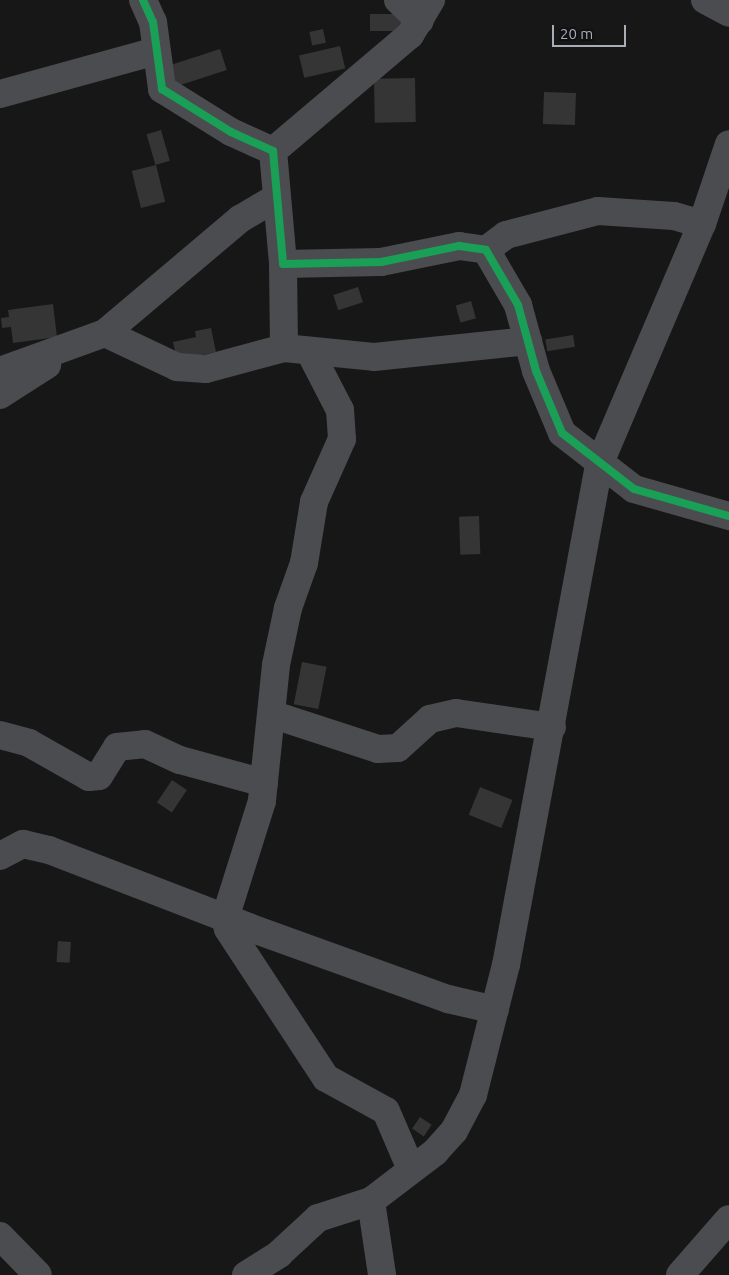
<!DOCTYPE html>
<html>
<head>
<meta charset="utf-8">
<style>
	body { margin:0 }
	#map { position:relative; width:729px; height:1275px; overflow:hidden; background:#171717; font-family:Ubuntu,sans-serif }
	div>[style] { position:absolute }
	.building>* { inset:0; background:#353536; transform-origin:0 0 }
	.minor>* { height:28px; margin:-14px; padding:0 14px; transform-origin:14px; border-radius:14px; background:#4b4c50 }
	.cycleway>* { height:8px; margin:-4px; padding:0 4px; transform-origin:4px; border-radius:4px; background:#1a9f57 }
	span { translate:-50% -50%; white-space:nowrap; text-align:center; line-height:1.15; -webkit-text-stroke:4px #111113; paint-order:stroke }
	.scale { position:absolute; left:552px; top:25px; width:74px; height:22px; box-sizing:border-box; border:2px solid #a8adb8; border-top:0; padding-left:6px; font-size:15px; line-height:18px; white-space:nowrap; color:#a8adb8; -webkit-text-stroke:4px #111113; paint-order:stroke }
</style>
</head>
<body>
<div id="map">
	<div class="building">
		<div style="left:370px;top:14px;width:37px;height:17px"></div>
		<div style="left:323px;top:29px;width:14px;height:14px;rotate:78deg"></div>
		<div style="left:340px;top:46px;width:23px;height:42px;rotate:77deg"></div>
		<div style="left:220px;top:49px;width:22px;height:56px;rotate:72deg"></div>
		<div style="left:415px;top:78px;width:44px;height:41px;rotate:89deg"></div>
		<div style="left:544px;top:92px;width:32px;height:32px;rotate:2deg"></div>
		<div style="left:161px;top:130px;width:32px;height:15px;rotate:74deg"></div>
		<div style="left:156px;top:165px;width:38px;height:25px;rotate:76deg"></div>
		<div style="left:358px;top:287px;width:16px;height:26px;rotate:72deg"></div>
		<div style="left:471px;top:301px;width:18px;height:16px;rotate:74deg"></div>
		<div style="clip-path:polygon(53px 304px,57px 337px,13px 343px,11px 327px,2px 328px,1px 318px,9px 317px,8px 310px)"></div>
		<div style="clip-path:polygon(211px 328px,216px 352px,177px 360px,173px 342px,196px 337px,195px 331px)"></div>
		<div style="left:573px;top:335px;width:12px;height:28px;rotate:81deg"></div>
		<div style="left:479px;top:516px;width:38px;height:20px;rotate:88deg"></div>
		<div style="left:302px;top:662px;width:25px;height:43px;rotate:11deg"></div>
		<div style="left:172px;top:780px;width:18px;height:27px;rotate:34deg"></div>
		<div style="left:480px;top:787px;width:35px;height:30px;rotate:22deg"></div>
		<div style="left:58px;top:941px;width:13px;height:21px;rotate:4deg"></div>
		<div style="left:420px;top:1117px;width:14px;height:14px;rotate:34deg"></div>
	</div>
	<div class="minor">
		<div style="left:143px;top:0;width:24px;rotate:66deg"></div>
		<div style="left:153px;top:22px;width:68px;rotate:82.3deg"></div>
		<div style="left:162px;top:89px;width:81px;rotate:31.9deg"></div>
		<div style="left:231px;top:132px;width:46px;rotate:24.3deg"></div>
		<div style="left:273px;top:151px;width:113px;rotate:84.9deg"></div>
		<div style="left:283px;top:264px;width:98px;rotate:-1.2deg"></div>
		<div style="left:381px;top:262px;width:80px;rotate:-11.6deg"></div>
		<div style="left:459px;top:246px;width:27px;rotate:8deg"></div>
		<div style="left:486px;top:250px;width:64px;rotate:59.8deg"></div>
		<div style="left:518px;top:305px;width:68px;rotate:74.7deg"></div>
		<div style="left:536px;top:371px;width:67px;rotate:67.2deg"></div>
		<div style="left:562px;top:433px;width:91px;rotate:37.9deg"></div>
		<div style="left:634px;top:489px;width:99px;rotate:15.9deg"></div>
		<div style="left:398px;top:0;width:30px;rotate:44deg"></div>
		<div style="left:705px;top:0;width:27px;rotate:28deg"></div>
		<div style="left:0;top:94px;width:162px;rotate:-15.4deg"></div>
		<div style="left:273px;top:151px;width:180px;rotate:-40.3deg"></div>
		<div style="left:410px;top:35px;width:41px;rotate:-59deg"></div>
		<div style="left:486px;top:250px;width:25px;rotate:-37deg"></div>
		<div style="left:506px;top:235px;width:95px;rotate:-14.6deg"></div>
		<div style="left:598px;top:211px;width:76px;rotate:3.8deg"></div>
		<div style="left:674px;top:216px;width:29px;rotate:16deg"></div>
		<div style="left:283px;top:264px;width:84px;rotate:89.3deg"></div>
		<div style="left:105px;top:333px;width:80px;rotate:25.3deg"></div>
		<div style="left:177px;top:367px;width:29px;rotate:4deg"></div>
		<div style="left:206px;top:369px;width:81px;rotate:-15.1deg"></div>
		<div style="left:284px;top:348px;width:90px;rotate:5.7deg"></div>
		<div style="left:374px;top:357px;width:155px;rotate:-5.9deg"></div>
		<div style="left:310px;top:352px;width:65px;rotate:62.7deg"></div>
		<div style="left:340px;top:410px;width:29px;rotate:86deg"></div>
		<div style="left:342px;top:439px;width:69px;rotate:114deg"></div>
		<div style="left:314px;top:502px;width:62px;rotate:99.3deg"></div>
		<div style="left:304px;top:563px;width:48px;rotate:109.6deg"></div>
		<div style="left:288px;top:608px;width:58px;rotate:101.9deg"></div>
		<div style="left:276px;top:665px;width:137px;rotate:95.9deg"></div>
		<div style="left:262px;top:801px;width:123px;rotate:107.5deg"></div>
		<div style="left:225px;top:918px;width:11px;rotate:75deg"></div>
		<div style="left:228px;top:929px;width:178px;rotate:56.7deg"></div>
		<div style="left:326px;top:1078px;width:68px;rotate:28.8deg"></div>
		<div style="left:386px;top:1111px;width:63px;rotate:66.7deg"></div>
		<div style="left:0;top:371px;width:112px;rotate:-19.9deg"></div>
		<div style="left:105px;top:333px;width:177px;rotate:-40.2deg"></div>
		<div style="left:240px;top:219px;width:43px;rotate:-30.7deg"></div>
		<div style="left:0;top:395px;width:56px;rotate:-32.6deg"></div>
		<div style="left:274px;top:715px;width:109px;rotate:18.1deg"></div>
		<div style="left:378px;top:749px;width:20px;rotate:-3deg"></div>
		<div style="left:398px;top:748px;width:43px;rotate:-42.2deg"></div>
		<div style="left:430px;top:719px;width:27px;rotate:-13deg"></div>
		<div style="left:456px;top:713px;width:97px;rotate:8.3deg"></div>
		<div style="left:0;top:735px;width:30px;rotate:15deg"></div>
		<div style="left:29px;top:743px;width:69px;rotate:29.5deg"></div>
		<div style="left:89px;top:777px;width:10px;rotate:-6deg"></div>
		<div style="left:99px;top:776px;width:34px;rotate:-58deg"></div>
		<div style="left:117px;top:747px;width:28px;rotate:-6deg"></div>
		<div style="left:145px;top:744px;width:38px;rotate:25deg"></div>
		<div style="left:180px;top:760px;width:87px;rotate:15.3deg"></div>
		<div style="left:0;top:856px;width:26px;rotate:-28deg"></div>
		<div style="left:23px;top:844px;width:27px;rotate:13deg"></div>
		<div style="left:49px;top:850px;width:225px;rotate:21.1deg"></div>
		<div style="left:259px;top:931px;width:201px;rotate:19.8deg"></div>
		<div style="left:448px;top:999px;width:48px;rotate:13.2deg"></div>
		<div style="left:371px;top:1201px;width:75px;rotate:81.5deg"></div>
		<div style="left:0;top:1236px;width:54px;rotate:45.7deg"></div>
		<div style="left:246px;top:1275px;width:39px;rotate:-32deg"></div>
		<div style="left:279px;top:1254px;width:53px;rotate:-42.7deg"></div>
		<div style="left:318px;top:1218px;width:56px;rotate:-17.8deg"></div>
		<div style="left:371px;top:1201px;width:81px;rotate:-37.4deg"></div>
		<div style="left:435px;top:1152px;width:28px;rotate:-48deg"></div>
		<div style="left:454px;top:1131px;width:41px;rotate:-62.2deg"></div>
		<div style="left:473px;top:1095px;width:134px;rotate:-75.8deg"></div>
		<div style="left:506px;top:965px;width:509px;rotate:-79.46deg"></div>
		<div style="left:599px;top:465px;width:262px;rotate:-66.9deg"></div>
		<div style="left:702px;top:224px;width:84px;rotate:-71.4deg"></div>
		<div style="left:680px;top:1275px;width:74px;rotate:-48.8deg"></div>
	</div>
	<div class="cycleway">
		<div style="left:143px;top:0;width:24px;rotate:66deg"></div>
		<div style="left:153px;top:22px;width:68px;rotate:82.3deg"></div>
		<div style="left:162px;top:89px;width:81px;rotate:31.9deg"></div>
		<div style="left:231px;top:132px;width:46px;rotate:24.3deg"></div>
		<div style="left:273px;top:151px;width:113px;rotate:84.9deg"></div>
		<div style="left:283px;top:264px;width:98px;rotate:-1.2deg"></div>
		<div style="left:381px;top:262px;width:80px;rotate:-11.6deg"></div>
		<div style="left:459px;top:246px;width:27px;rotate:8deg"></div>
		<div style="left:486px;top:250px;width:64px;rotate:59.8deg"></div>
		<div style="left:518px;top:305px;width:68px;rotate:74.7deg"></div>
		<div style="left:536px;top:371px;width:67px;rotate:67.2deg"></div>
		<div style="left:562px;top:433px;width:91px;rotate:37.9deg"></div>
		<div style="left:634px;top:489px;width:99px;rotate:15.9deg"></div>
	</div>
	<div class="scale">20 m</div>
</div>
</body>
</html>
